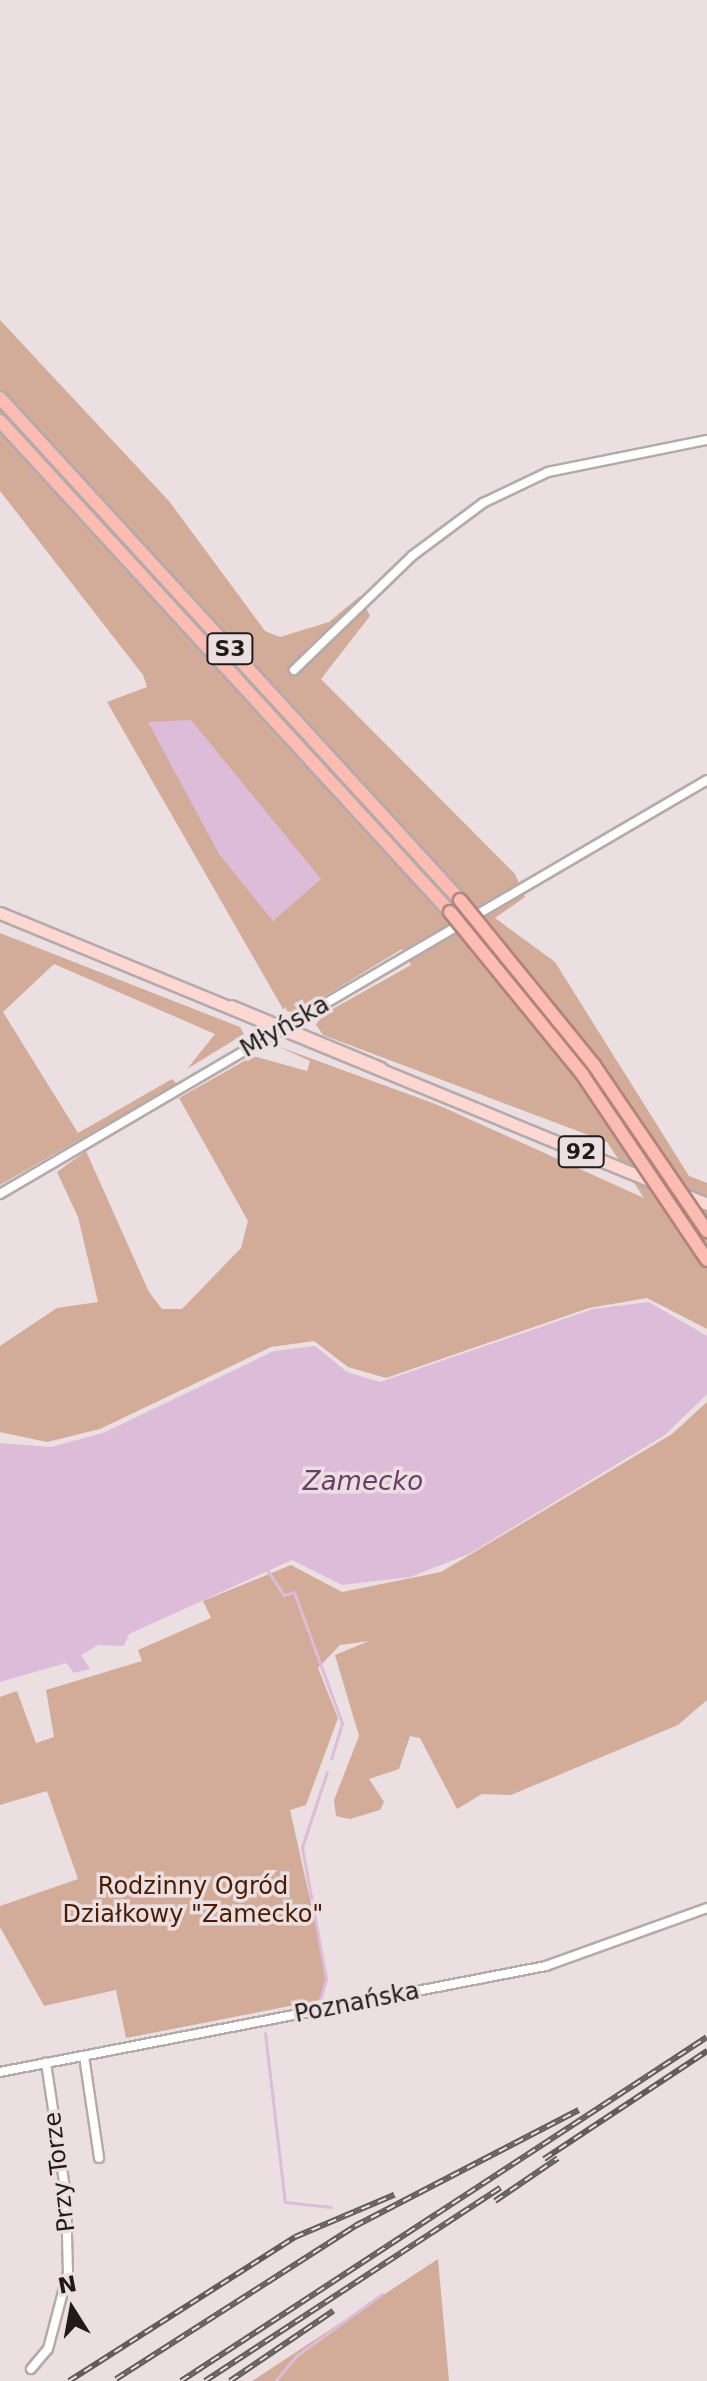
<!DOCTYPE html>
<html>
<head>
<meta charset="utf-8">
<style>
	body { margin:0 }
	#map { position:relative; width:707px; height:2381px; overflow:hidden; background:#ebdfe1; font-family:"DejaVu Sans",sans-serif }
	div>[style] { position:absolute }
	.green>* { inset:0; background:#d2ac99 }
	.water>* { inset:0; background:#dcbcd8 }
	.stream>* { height:3px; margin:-1.5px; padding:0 1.5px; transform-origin:1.5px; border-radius:1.5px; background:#dcbcd8 }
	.roads { filter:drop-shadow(2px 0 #b5aaab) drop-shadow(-2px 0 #b5aaab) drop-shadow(0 2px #b5aaab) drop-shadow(0 -2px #b5aaab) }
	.minor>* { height:8px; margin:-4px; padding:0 4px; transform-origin:4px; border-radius:4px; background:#fff }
	.major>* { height:11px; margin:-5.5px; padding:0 5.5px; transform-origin:5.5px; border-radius:5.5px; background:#fdd7d1 }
	.highway>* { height:12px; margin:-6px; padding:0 6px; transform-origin:6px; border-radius:6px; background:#fcbcb2 }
	.rail>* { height:6px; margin-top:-3px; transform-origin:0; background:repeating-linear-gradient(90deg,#ebdfe1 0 9px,#615b5b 0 18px); box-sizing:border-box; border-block:2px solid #615b5b }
	.bridges { filter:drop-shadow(2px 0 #af847d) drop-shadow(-2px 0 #af847d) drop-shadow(0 2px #af847d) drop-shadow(0 -2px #af847d) }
	.highway-bridge>* { height:12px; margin:-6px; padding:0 6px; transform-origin:6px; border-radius:6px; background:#fcbcb2 }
	span { translate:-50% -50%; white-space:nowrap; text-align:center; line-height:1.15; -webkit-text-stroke:7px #ebdfe1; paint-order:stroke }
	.shield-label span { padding:2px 6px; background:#ebdfe1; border:2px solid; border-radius:6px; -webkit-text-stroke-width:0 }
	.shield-label { font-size:22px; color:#1f1b1b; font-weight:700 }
	.street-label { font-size:24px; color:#1f1b1b }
	.park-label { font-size:24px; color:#4b1b00 }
	.water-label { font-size:26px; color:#6a3e66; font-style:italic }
	.north { position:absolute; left:32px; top:2269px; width:80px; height:80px; -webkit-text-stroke:6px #ebdfe1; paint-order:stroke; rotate:349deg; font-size:22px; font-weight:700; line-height:32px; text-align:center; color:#1f1b1b }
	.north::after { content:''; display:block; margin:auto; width:28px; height:36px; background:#1f1b1b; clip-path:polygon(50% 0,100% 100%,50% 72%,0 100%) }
</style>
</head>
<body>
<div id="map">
	<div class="green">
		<div style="clip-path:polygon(0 320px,169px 501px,265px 631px,280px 637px,329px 622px,360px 596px,370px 616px,321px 679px,515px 874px,525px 897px,495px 918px,555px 962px,689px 1176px,707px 1183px,707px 1329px,647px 1298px,589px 1308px,386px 1378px,348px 1367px,314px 1341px,271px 1347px,100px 1429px,47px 1442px,0 1432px,0 1346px,57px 1308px,98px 1302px,78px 1217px,57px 1172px,86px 1151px,149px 1292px,162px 1309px,182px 1309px,241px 1248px,248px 1221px,179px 1098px,253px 1056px,307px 1071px,310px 1061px,277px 1046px,438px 1105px,644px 1198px,607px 1142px,323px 1035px,316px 1025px,322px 1015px,411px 965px,402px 949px,295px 1014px,283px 1009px,107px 702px,147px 687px,143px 675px,0 491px)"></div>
		<div style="clip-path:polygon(0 933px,240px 1027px,244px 1034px,187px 1069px,215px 1034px,54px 964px,3px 1012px,78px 1133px,172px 1079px,177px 1084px,0 1185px)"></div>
		<div style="clip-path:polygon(707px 1402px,707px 1700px,678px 1725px,511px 1795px,482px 1794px,457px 1809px,420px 1738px,410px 1736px,399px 1769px,369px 1779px,384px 1802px,380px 1810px,350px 1819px,336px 1816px,334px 1800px,359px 1736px,335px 1655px,369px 1641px,340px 1645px,318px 1668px,338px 1718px,306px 1805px,290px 1810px,328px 1979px,321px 2000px,126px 2038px,116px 1990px,44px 2006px,0 1927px,0 1906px,78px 1879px,47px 1791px,0 1805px,0 1697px,17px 1691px,36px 1743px,54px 1737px,46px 1690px,142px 1661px,138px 1650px,211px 1618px,203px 1601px,291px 1565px,342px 1592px,441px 1572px,672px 1434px)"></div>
		<div style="clip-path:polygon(438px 2259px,449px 2381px,252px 2381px)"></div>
	</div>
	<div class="water">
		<div style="clip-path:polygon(191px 720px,321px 879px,273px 921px,219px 854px,148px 722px)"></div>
		<div style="clip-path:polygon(649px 1302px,707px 1336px,707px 1394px,665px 1435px,469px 1554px,410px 1577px,342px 1585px,292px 1560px,129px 1634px,124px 1646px,98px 1645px,81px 1655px,90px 1669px,74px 1673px,66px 1663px,0 1682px,0 1443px,51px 1447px,103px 1433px,274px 1351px,315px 1346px,347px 1372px,380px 1382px,593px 1309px)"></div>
	</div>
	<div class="stream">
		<div style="left:267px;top:1570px;width:30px;rotate:56deg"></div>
		<div style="left:284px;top:1595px;width:10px;rotate:-17deg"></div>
		<div style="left:294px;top:1592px;width:140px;rotate:69.9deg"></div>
		<div style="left:342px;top:1723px;width:37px;rotate:107deg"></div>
		<div style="left:320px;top:2000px;width:22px;rotate:-74deg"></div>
		<div style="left:326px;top:1979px;width:134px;rotate:-100.3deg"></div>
		<div style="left:302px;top:1847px;width:79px;rotate:-71.6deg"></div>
		<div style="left:265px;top:2033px;width:170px;rotate:83.3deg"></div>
		<div style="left:285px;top:2202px;width:46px;rotate:6.2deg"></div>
		<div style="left:275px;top:2381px;width:33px;rotate:-50deg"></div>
		<div style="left:296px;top:2356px;width:106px;rotate:-35.8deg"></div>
	</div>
	<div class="roads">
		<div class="minor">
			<div style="left:294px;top:670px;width:164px;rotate:-44deg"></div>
			<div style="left:412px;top:556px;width:89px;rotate:-36.7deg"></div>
			<div style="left:483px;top:503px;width:72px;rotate:-25.5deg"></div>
			<div style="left:548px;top:472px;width:162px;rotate:-11.4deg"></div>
			<div style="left:0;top:1194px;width:819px;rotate:-30.35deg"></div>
			<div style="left:84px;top:2056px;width:103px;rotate:81.6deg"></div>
			<div style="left:0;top:2072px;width:556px;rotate:-10.99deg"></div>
			<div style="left:546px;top:1966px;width:171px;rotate:-19.8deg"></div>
			<div style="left:31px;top:2369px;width:26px;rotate:-50deg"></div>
			<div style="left:48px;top:2349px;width:79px;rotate:-75.3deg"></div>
			<div style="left:68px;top:2273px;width:78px;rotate:-91.5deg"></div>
			<div style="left:66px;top:2195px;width:134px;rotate:-98.6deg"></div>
		</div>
		<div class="major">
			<div style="left:0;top:913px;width:765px;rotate:22.37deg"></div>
			<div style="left:231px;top:1006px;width:162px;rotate:22.5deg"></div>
		</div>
		<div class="highway">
			<div style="left:0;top:398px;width:681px;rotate:47.5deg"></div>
			<div style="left:0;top:421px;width:666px;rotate:47.49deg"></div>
		</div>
	</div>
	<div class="rail">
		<div style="left:544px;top:2159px;width:196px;rotate:-33.5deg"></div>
		<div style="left:495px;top:2201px;width:76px;rotate:-34.3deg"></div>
		<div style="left:116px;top:2379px;width:284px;rotate:-32.6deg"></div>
		<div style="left:355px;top:2226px;width:252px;rotate:-27.4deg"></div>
		<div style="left:69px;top:2381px;width:268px;rotate:-32.5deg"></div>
		<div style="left:295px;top:2237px;width:108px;rotate:-23deg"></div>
		<div style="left:181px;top:2381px;width:628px;rotate:-33.18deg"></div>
		<div style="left:205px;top:2381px;width:353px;rotate:-33.2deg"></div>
		<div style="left:230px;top:2381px;width:125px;rotate:-34.2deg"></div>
	</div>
	<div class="bridges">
		<div class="highway-bridge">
			<div style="left:460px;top:900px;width:213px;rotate:50.9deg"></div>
			<div style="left:594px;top:1065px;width:201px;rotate:55.8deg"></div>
			<div style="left:450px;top:912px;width:209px;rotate:50.8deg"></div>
			<div style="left:582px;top:1074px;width:224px;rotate:56.1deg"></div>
		</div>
	</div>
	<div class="shield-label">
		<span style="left:230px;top:649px">S3</span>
		<span style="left:581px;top:1152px">92</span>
	</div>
	<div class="street-label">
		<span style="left:285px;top:1027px;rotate:-30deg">Młyńska</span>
		<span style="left:357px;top:2003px;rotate:-11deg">Poznańska</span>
		<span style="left:60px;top:2172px;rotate:-97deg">Przy Torze</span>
	</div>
	<div class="park-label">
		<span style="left:193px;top:1901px">Rodzinny Ogród<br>Działkowy "Zamecko"</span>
	</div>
	<div class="water-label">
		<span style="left:363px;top:1482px">Zamecko</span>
	</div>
	<div class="north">N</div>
</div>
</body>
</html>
